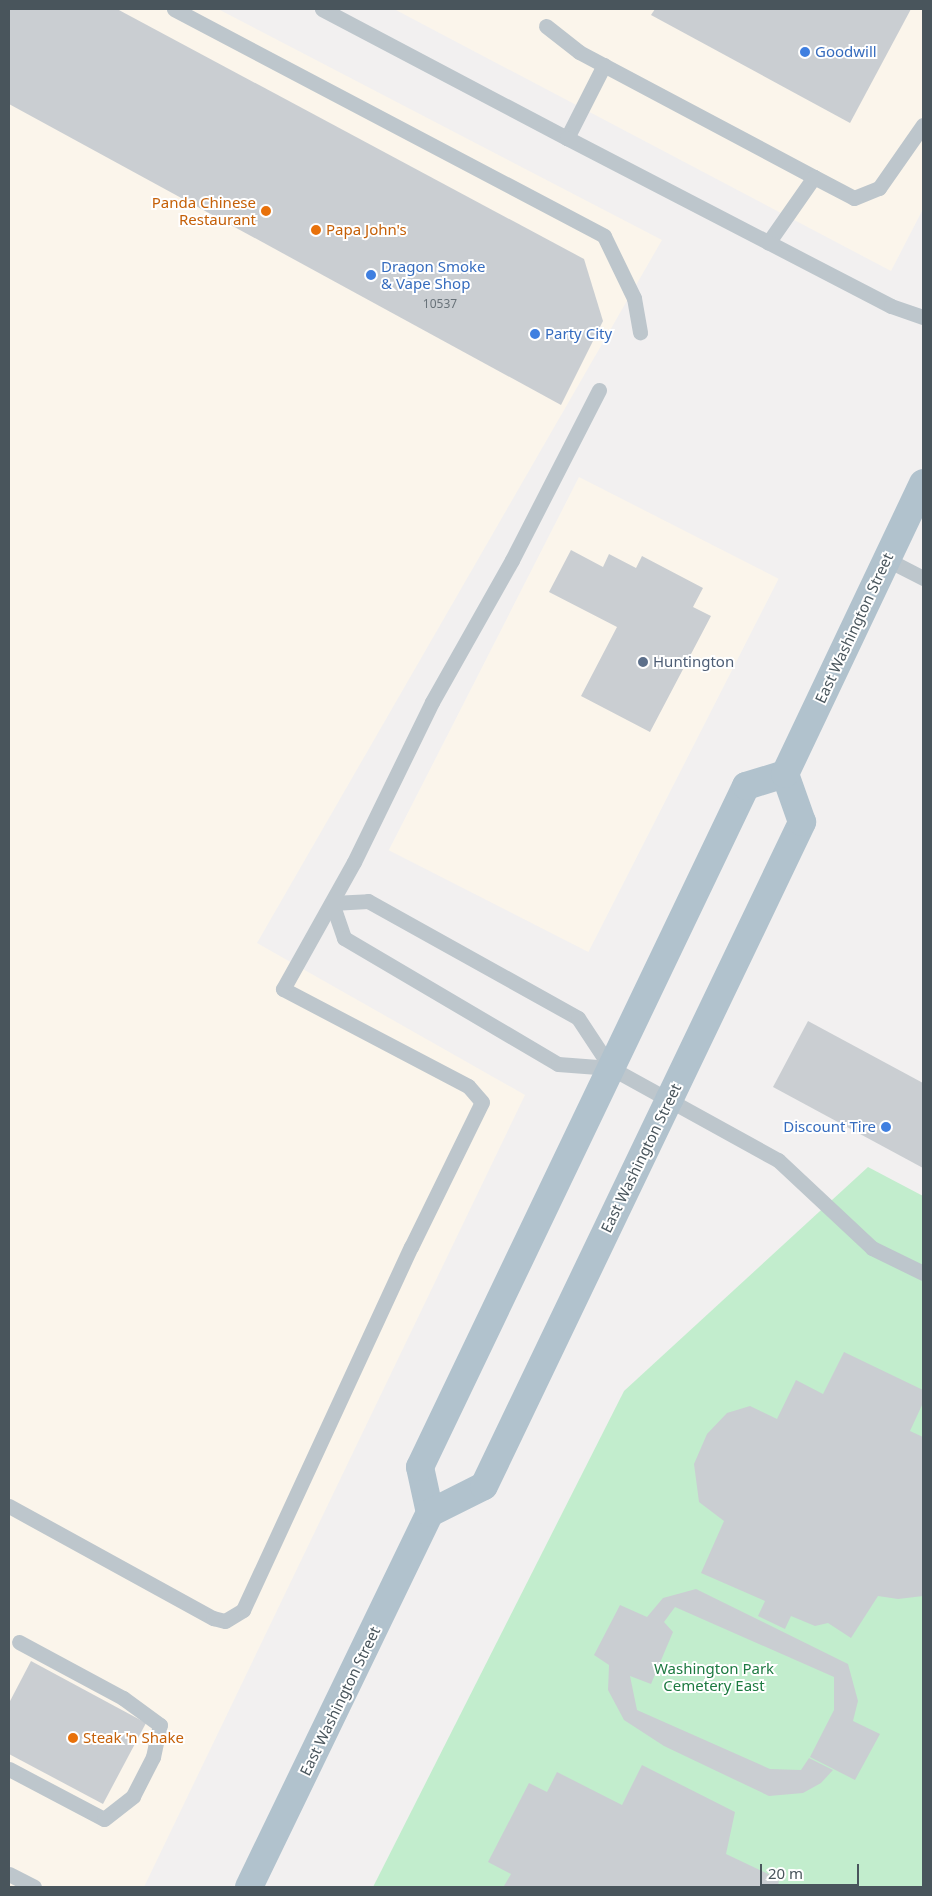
<!DOCTYPE html>
<html>
<head>
<meta charset="utf-8">
<style>
	body { margin:0 }
	#map { position:relative; width:932px; height:1896px; overflow:hidden; background:#f2f0f0; font-family:"Noto Sans",sans-serif }
	div>[style] { position:absolute }
	.commercial>* { inset:0; background:#fbf5eb; transform-origin:0 0 }
	.green>* { inset:0; background:#c2edcd }
	.building>* { inset:0; background:#caced2 }
	.service>* { height:15px; margin:-7.5px; padding:0 7.5px; transform-origin:7.5px; border-radius:7.5px; background:#bdc6cc }
	.primary>* { height:28px; margin:-14px; padding:0 14px; transform-origin:14px; border-radius:14px; background:#b1c2cd }
	.dots>* { width:14px; height:14px; translate:-50% -50%; box-sizing:border-box; border:2px solid #fff; border-radius:50% }
	span { translate:-50% -50%; white-space:nowrap; text-align:center; line-height:1.15; -webkit-text-stroke:4px #fff; paint-order:stroke }
	.number-label { font-size:12px; color:#69737a }
	.number-label span { -webkit-text-stroke-width:0 }
	.shop-label { font-size:15px; color:#366cbe }
	.left { translate:0 -50%; text-align:left }
	.right { translate:-100% -50%; text-align:right }
	.food-label { font-size:15px; color:#c56008 }
	.street-label { font-size:15px; color:#49555c }
	.service-label { font-size:15px; color:#4e5e75 }
	.park-label { font-size:15px; color:#1d7a41 }
	.frame { position:absolute; inset:0; border:10px solid #49555c; pointer-events:none }
	.scale { position:absolute; left:760px; top:1864px; width:99px; height:22px; box-sizing:border-box; border:2px solid #49555c; border-top:0; padding-left:6px; font-size:15px; line-height:18px; white-space:nowrap; color:#49555c; -webkit-text-stroke:4px #fff; paint-order:stroke }
</style>
</head>
<body>
<div id="map">
	<div class="commercial">
		<div style="clip-path:polygon(9px 9px,218px 9px,662px 240px,257px 943px,525px 1095px,144px 1887px,9px 1887px)"></div>
		<div style="clip-path:polygon(394px 9px,923px 9px,923px 209px,891px 271px)"></div>
		<div style="left:579px;top:477px;width:224px;height:419px;rotate:27deg"></div>
	</div>
	<div class="green">
		<div style="clip-path:polygon(868px 1167px,923px 1196px,923px 1887px,373px 1887px,624px 1391px)"></div>
	</div>
	<div class="building">
		<div style="clip-path:polygon(9px 9px,117px 9px,584px 259px,603px 321px,561px 405px,9px 104px)"></div>
		<div style="clip-path:polygon(655px 9px,911px 9px,850px 123px,651px 15px)"></div>
		<div style="clip-path:polygon(571px 550px,603px 567px,609px 554px,636px 568px,642px 556px,703px 588px,693px 607px,711px 616px,650px 732px,581px 696px,617px 627px,549px 592px)"></div>
		<div style="clip-path:polygon(808px 1021px,923px 1083px,923px 1168px,773px 1087px)"></div>
		<div style="clip-path:polygon(844px 1352px,923px 1390px,923px 1403px,910px 1431px,923px 1437px,923px 1596px,898px 1599px,878px 1596px,851px 1638px,828px 1623px,815px 1626px,791px 1616px,785px 1629px,758px 1616px,765px 1601px,701px 1573px,724px 1521px,699px 1502px,694px 1464px,707px 1434px,727px 1413px,750px 1406px,777px 1419px,796px 1380px,823px 1394px)"></div>
		<div style="clip-path:polygon(696px 1589px,848px 1664px,858px 1701px,853px 1721px,880px 1734px,855px 1780px,810px 1757px,834px 1710px,834px 1677px,675px 1607px,664px 1622px,673px 1632px,651px 1684px,630px 1676px,637px 1710px,770px 1769px,801px 1770px,809px 1758px,833px 1770px,821px 1783px,803px 1793px,769px 1796px,664px 1746px,624px 1720px,608px 1690px,609px 1665px,594px 1655px,620px 1605px,647px 1617px,663px 1598px)"></div>
		<div style="clip-path:polygon(31px 1661px,146px 1723px,103px 1804px,9px 1754px,9px 1703px)"></div>
		<div style="clip-path:polygon(642px 1765px,735px 1812px,726px 1854px,779px 1879px,778px 1887px,504px 1886px,511px 1874px,488px 1862px,529px 1783px,547px 1792px,557px 1772px,622px 1805px)"></div>
	</div>
	<div class="service">
		<div style="left:174px;top:9px;width:486px;rotate:27.8deg"></div>
		<div style="left:604px;top:236px;width:69px;rotate:64.2deg"></div>
		<div style="left:634px;top:298px;width:35px;rotate:80deg"></div>
		<div style="left:322px;top:9px;width:277px;rotate:27.8deg"></div>
		<div style="left:546px;top:26px;width:42px;rotate:38.2deg"></div>
		<div style="left:579px;top:52px;width:266px;rotate:28deg"></div>
		<div style="left:814px;top:177px;width:80px;rotate:124.9deg"></div>
		<div style="left:604px;top:65px;width:82px;rotate:116.9deg"></div>
		<div style="left:567px;top:138px;width:365px;rotate:27.4deg"></div>
		<div style="left:891px;top:306px;width:34px;rotate:19deg"></div>
		<div style="left:814px;top:177px;width:45px;rotate:27.7deg"></div>
		<div style="left:854px;top:198px;width:27px;rotate:-22deg"></div>
		<div style="left:879px;top:188px;width:77px;rotate:-55.1deg"></div>
		<div style="left:886px;top:559px;width:42px;rotate:27.2deg"></div>
		<div style="left:332px;top:903px;width:37px;rotate:71deg"></div>
		<div style="left:344px;top:938px;width:248px;rotate:30.5deg"></div>
		<div style="left:558px;top:1064px;width:53px;rotate:4.3deg"></div>
		<div style="left:611px;top:1068px;width:191px;rotate:28.9deg"></div>
		<div style="left:778px;top:1160px;width:129px;rotate:43.1deg"></div>
		<div style="left:872px;top:1248px;width:57px;rotate:26.1deg"></div>
		<div style="left:332px;top:903px;width:36px;rotate:-3deg"></div>
		<div style="left:368px;top:901px;width:240px;rotate:29.1deg"></div>
		<div style="left:578px;top:1018px;width:60px;rotate:56.6deg"></div>
		<div style="left:9px;top:1506px;width:233px;rotate:28.8deg"></div>
		<div style="left:213px;top:1618px;width:12px;rotate:14deg"></div>
		<div style="left:225px;top:1621px;width:21px;rotate:-31deg"></div>
		<div style="left:243px;top:1610px;width:400px;rotate:-65.2deg"></div>
		<div style="left:411px;top:1247px;width:161px;rotate:-63.9deg"></div>
		<div style="left:482px;top:1102px;width:21px;rotate:-131deg"></div>
		<div style="left:468px;top:1086px;width:209px;rotate:-152.3deg"></div>
		<div style="left:283px;top:989px;width:145px;rotate:-60.8deg"></div>
		<div style="left:354px;top:862px;width:178px;rotate:-64deg"></div>
		<div style="left:432px;top:702px;width:163px;rotate:-60.6deg"></div>
		<div style="left:512px;top:560px;width:191px;rotate:-62.9deg"></div>
		<div style="left:9px;top:1769px;width:107px;rotate:27.8deg"></div>
		<div style="left:104px;top:1819px;width:37px;rotate:-38deg"></div>
		<div style="left:133px;top:1796px;width:44px;rotate:-62.9deg"></div>
		<div style="left:153px;top:1757px;width:33px;rotate:-78deg"></div>
		<div style="left:160px;top:1725px;width:46px;rotate:-143.9deg"></div>
		<div style="left:123px;top:1698px;width:118px;rotate:-151.7deg"></div>
		<div style="left:9px;top:1874px;width:28px;rotate:27deg"></div>
	</div>
	<div class="primary">
		<div style="left:430px;top:1513px;width:47px;rotate:-102.3deg"></div>
		<div style="left:420px;top:1467px;width:755px;rotate:-64.42deg"></div>
		<div style="left:746px;top:786px;width:41px;rotate:-17.1deg"></div>
		<div style="left:249px;top:1887px;width:415px;rotate:-64.2deg"></div>
		<div style="left:430px;top:1513px;width:60px;rotate:-26.6deg"></div>
		<div style="left:484px;top:1486px;width:430px;rotate:-64.4deg"></div>
		<div style="left:670px;top:1098px;width:306px;rotate:-64.4deg"></div>
		<div style="left:802px;top:822px;width:51px;rotate:-109.5deg"></div>
		<div style="left:785px;top:774px;width:322px;rotate:-64.6deg"></div>
	</div>
	<div class="dots">
		<div style="left:805px;top:52px;background:#3f7fe0"></div>
		<div style="left:266px;top:211px;background:#e8710a"></div>
		<div style="left:316px;top:230px;background:#e8710a"></div>
		<div style="left:371px;top:275px;background:#3f7fe0"></div>
		<div style="left:535px;top:334px;background:#3f7fe0"></div>
		<div style="left:643px;top:662px;background:#5c6f8a"></div>
		<div style="left:886px;top:1127px;background:#3f7fe0"></div>
		<div style="left:73px;top:1738px;background:#e8710a"></div>
	</div>
	<div class="number-label">
		<span style="left:440px;top:304px">10537</span>
	</div>
	<div class="shop-label">
		<span class="left" style="left:815px;top:52px">Goodwill</span>
		<span class="left" style="left:381px;top:275px">Dragon Smoke<br>&amp; Vape Shop</span>
		<span class="left" style="left:545px;top:334px">Party City</span>
		<span class="right" style="left:876px;top:1127px">Discount Tire</span>
	</div>
	<div class="food-label">
		<span class="right" style="left:256px;top:211px">Panda Chinese<br>Restaurant</span>
		<span class="left" style="left:326px;top:230px">Papa John's</span>
		<span class="left" style="left:83px;top:1738px">Steak 'n Shake</span>
	</div>
	<div class="street-label">
		<span style="left:854px;top:628px;rotate:-65deg">East Washington Street</span>
		<span style="left:641px;top:1158px;rotate:-64deg">East Washington Street</span>
		<span style="left:340px;top:1701px;rotate:-64deg">East Washington Street</span>
	</div>
	<div class="service-label">
		<span class="left" style="left:653px;top:662px">Huntington</span>
	</div>
	<div class="park-label">
		<span style="left:714px;top:1677px">Washington Park<br>Cemetery East</span>
	</div>
	<div class="frame"></div>
	<div class="scale">20 m</div>
</div>
</body>
</html>
